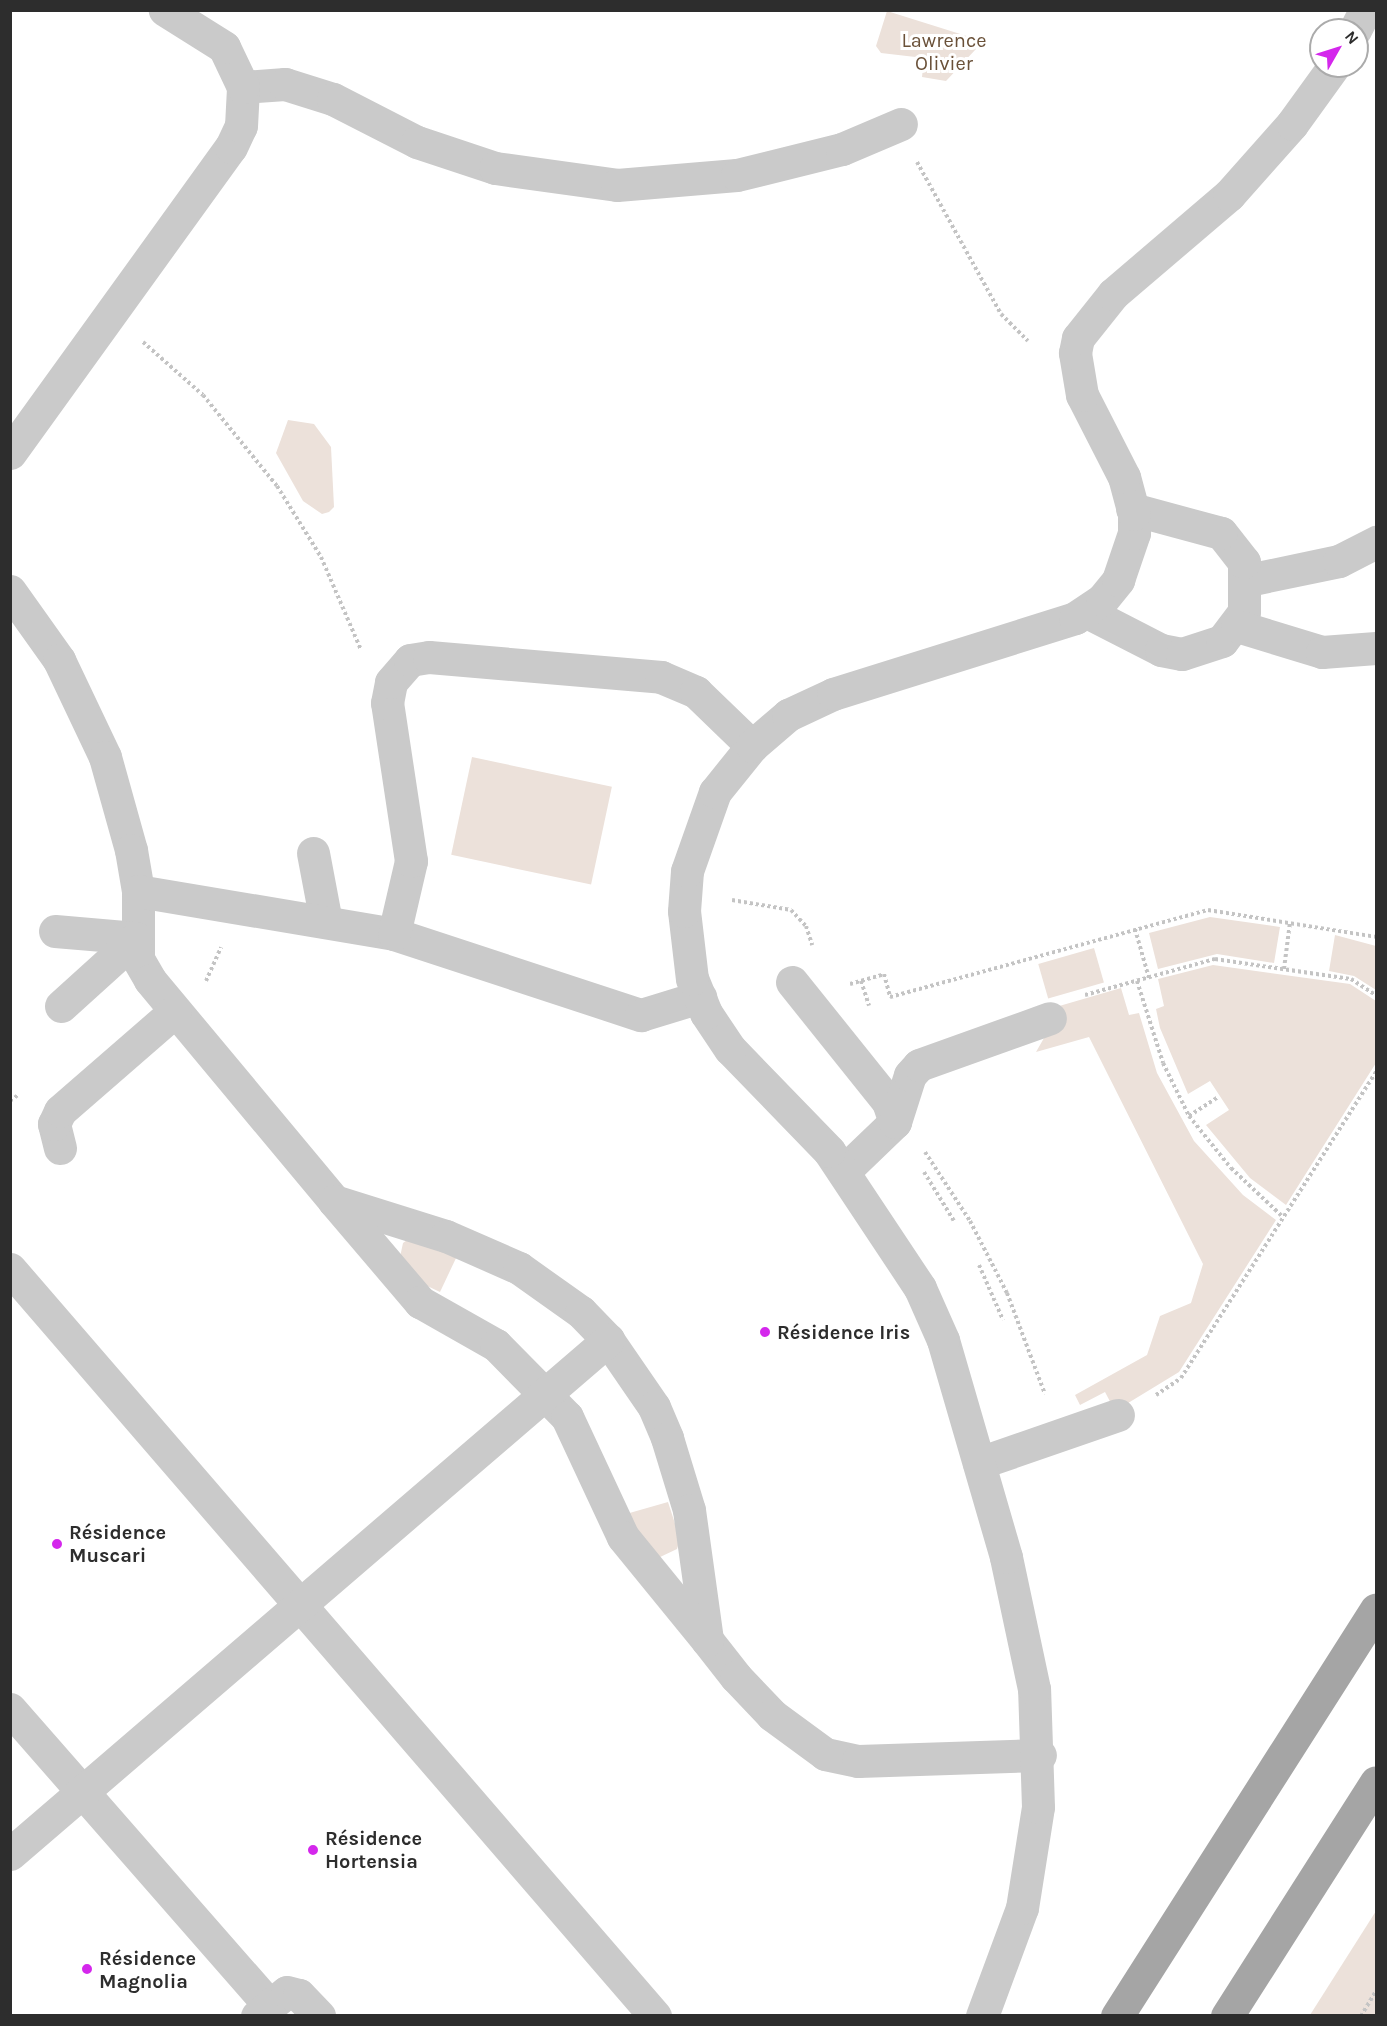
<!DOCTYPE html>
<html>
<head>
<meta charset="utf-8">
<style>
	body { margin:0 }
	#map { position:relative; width:1387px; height:2026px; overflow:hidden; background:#fff; font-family:Karla,sans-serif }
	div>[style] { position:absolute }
	.green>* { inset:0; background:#ece1da; transform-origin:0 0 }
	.path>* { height:4px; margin-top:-2px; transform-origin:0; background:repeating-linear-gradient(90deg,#c4c4c4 0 3px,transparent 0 6px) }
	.minor>* { height:33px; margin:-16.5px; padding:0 16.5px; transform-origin:16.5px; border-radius:16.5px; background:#cacaca }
	.major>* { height:33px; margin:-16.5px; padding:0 16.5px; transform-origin:16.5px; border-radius:16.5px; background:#a5a5a5 }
	.dots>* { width:16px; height:16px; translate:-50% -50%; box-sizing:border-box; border:3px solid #fff; border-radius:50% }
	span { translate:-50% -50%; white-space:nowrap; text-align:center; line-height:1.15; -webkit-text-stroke:6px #fff; paint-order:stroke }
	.park-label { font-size:20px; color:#6a5139 }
	.poi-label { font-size:20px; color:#2d2d2d; font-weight:700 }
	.left { translate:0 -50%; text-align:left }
	.frame { position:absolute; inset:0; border:12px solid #2d2d2d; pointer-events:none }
	.north { position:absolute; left:1309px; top:18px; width:60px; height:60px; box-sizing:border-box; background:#fff; border:2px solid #ababab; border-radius:50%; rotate:51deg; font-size:16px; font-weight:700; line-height:24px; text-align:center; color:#2d2d2d }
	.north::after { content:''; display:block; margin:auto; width:21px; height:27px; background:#d427ec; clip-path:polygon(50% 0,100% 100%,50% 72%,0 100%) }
</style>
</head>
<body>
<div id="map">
	<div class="green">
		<div style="clip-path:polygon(887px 11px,973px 38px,976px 49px,946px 81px,922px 77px,924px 58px,881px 53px,876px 46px)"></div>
		<div style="clip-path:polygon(288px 420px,314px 424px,331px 447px,334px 507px,329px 512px,322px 514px,303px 501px,276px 453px)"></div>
		<div style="left:472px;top:757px;width:143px;height:100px;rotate:12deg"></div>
		<div style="clip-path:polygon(1210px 917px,1280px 927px,1274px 963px,1217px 954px,1158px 969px,1149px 933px)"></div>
		<div style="clip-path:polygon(1335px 935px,1376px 946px,1376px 990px,1354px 976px,1329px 971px)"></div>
		<div style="left:1094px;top:948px;width:36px;height:58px;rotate:74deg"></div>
		<div style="clip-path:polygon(1213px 965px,1350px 984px,1376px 1001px,1376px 1063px,1286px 1205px,1250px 1178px,1206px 1125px,1229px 1110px,1210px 1081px,1188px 1094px,1160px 1028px,1156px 1009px,1164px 1006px,1158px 979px)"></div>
		<div style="clip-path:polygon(1121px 988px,1129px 1015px,1139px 1013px,1157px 1073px,1194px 1141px,1243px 1195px,1276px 1220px,1179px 1372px,1115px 1411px,1105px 1392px,1080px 1405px,1075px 1395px,1147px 1355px,1160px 1316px,1191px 1303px,1203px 1264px,1089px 1037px,1036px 1052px,1048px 1031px,1049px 1009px)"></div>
		<div style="clip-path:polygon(410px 1238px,457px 1256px,440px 1292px,423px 1284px,400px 1257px,403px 1243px)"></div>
		<div style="clip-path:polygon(668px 1502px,680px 1539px,677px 1549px,658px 1558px,626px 1514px)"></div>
		<div style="clip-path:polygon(1376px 1911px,1376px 2015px,1310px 2015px)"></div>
	</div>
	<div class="path">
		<div style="left:917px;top:162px;width:174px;rotate:61.1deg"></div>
		<div style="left:1001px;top:314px;width:38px;rotate:45deg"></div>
		<div style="left:143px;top:342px;width:80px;rotate:41.5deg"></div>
		<div style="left:203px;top:395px;width:117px;rotate:50.9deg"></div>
		<div style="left:277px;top:486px;width:84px;rotate:58.2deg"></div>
		<div style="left:321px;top:557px;width:101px;rotate:66.7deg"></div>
		<div style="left:732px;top:900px;width:60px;rotate:9.6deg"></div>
		<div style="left:791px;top:910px;width:22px;rotate:47deg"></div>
		<div style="left:806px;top:926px;width:20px;rotate:72deg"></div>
		<div style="left:1135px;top:929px;width:51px;rotate:74.1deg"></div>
		<div style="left:1284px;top:969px;width:47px;rotate:-82.7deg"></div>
		<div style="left:206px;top:981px;width:37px;rotate:-66deg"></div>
		<div style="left:861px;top:981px;width:26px;rotate:72deg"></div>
		<div style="left:1137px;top:981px;width:86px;rotate:72.4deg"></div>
		<div style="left:1163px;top:1063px;width:59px;rotate:63.9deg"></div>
		<div style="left:1189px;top:1116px;width:67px;rotate:51.1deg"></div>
		<div style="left:1231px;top:1168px;width:71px;rotate:43.3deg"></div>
		<div style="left:850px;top:984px;width:35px;rotate:-16deg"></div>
		<div style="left:884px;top:974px;width:24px;rotate:75deg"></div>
		<div style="left:890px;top:997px;width:330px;rotate:-15.3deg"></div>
		<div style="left:1208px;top:910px;width:170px;rotate:9.1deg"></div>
		<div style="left:1085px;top:995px;width:135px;rotate:-15.5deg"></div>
		<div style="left:1215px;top:959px;width:137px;rotate:8.4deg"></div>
		<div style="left:1351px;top:979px;width:30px;rotate:33deg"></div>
		<div style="left:10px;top:1101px;width:10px;rotate:-37deg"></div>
		<div style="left:1189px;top:1116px;width:35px;rotate:-33deg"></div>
		<div style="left:925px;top:1152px;width:82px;rotate:56.9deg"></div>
		<div style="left:970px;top:1221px;width:81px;rotate:62.8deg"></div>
		<div style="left:1007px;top:1293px;width:108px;rotate:69.4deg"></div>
		<div style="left:924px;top:1172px;width:57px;rotate:58.5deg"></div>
		<div style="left:979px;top:1265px;width:60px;rotate:66.4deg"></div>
		<div style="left:1156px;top:1395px;width:30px;rotate:-34deg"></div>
		<div style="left:1181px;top:1378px;width:363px;rotate:-57.5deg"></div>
		<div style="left:1361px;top:2016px;width:29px;rotate:-59deg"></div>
	</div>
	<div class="minor">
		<div style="left:1355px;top:30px;width:22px;rotate:-63deg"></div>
		<div style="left:243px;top:87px;width:42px;rotate:-4.1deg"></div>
		<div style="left:285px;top:84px;width:50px;rotate:17.4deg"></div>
		<div style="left:333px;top:99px;width:94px;rotate:27.1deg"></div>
		<div style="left:417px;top:142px;width:82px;rotate:18.4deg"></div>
		<div style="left:495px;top:168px;width:123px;rotate:7.9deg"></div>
		<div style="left:617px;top:185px;width:120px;rotate:-4.8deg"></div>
		<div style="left:737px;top:175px;width:108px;rotate:-13.9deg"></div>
		<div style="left:842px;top:149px;width:64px;rotate:-23deg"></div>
		<div style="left:10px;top:453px;width:377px;rotate:-54.2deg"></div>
		<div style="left:231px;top:147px;width:23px;rotate:-65deg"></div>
		<div style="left:241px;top:126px;width:39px;rotate:-87deg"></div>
		<div style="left:243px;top:87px;width:44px;rotate:-115.4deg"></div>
		<div style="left:224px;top:47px;width:70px;rotate:-147.9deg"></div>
		<div style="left:1248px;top:580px;width:93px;rotate:-11.8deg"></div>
		<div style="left:1339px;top:561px;width:42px;rotate:-27.2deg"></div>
		<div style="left:10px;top:591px;width:85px;rotate:54.6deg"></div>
		<div style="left:59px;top:660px;width:107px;rotate:64.6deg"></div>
		<div style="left:105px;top:757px;width:97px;rotate:74.4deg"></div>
		<div style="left:131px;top:850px;width:42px;rotate:80.3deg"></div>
		<div style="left:138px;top:891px;width:68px;rotate:90deg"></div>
		<div style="left:138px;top:959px;width:24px;rotate:60deg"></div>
		<div style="left:150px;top:980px;width:288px;rotate:50.2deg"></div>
		<div style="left:334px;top:1201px;width:117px;rotate:17.4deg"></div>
		<div style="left:446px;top:1236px;width:80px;rotate:23.7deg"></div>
		<div style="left:519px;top:1268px;width:76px;rotate:35.4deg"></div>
		<div style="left:581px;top:1312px;width:39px;rotate:46deg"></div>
		<div style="left:608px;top:1340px;width:81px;rotate:55.5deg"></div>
		<div style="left:654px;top:1407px;width:34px;rotate:67deg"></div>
		<div style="left:667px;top:1438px;width:75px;rotate:73deg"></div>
		<div style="left:689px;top:1510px;width:131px;rotate:82.1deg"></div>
		<div style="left:707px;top:1640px;width:47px;rotate:51.9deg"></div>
		<div style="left:736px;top:1677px;width:52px;rotate:46.5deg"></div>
		<div style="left:772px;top:1715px;width:66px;rotate:36.3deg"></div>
		<div style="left:825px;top:1754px;width:34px;rotate:12deg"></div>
		<div style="left:858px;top:1761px;width:182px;rotate:-1.9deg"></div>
		<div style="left:1087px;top:612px;width:83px;rotate:27.2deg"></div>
		<div style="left:1161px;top:650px;width:21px;rotate:11deg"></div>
		<div style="left:1182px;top:654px;width:42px;rotate:-18deg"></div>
		<div style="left:1222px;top:641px;width:36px;rotate:-53deg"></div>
		<div style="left:1244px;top:612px;width:50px;rotate:-90deg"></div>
		<div style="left:1244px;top:562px;width:37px;rotate:-128deg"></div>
		<div style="left:1221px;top:533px;width:92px;rotate:-164.9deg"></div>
		<div style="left:1237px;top:626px;width:89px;rotate:17deg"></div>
		<div style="left:1322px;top:652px;width:54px;rotate:-4.2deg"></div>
		<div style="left:313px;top:853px;width:70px;rotate:79.3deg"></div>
		<div style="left:138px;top:891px;width:260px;rotate:9.5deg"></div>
		<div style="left:394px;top:934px;width:260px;rotate:18.2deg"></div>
		<div style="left:641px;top:1015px;width:62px;rotate:-17deg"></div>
		<div style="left:55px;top:931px;width:81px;rotate:4.9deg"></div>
		<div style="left:394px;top:934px;width:75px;rotate:-76.9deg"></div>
		<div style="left:411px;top:861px;width:160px;rotate:-98.6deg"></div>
		<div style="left:387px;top:703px;width:21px;rotate:-79deg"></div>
		<div style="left:391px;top:682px;width:29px;rotate:-49deg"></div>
		<div style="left:410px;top:660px;width:19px;rotate:-9deg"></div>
		<div style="left:429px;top:657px;width:233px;rotate:4.9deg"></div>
		<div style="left:661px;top:677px;width:38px;rotate:23deg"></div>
		<div style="left:696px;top:692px;width:78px;rotate:44deg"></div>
		<div style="left:792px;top:982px;width:154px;rotate:51.3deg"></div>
		<div style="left:888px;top:1102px;width:21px;rotate:71deg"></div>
		<div style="left:61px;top:1006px;width:101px;rotate:-42.2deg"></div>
		<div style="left:60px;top:1148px;width:25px;rotate:-104deg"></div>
		<div style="left:54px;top:1124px;width:14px;rotate:-65deg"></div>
		<div style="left:60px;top:1111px;width:152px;rotate:-41deg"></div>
		<div style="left:844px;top:1171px;width:71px;rotate:-43.9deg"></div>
		<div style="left:895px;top:1122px;width:49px;rotate:-72.3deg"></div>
		<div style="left:910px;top:1075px;width:13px;rotate:-48deg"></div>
		<div style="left:919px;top:1065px;width:139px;rotate:-19.7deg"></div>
		<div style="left:334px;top:1201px;width:133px;rotate:49.6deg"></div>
		<div style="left:420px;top:1302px;width:87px;rotate:29.5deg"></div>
		<div style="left:496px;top:1345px;width:101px;rotate:45.4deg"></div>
		<div style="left:567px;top:1417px;width:132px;rotate:65deg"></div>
		<div style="left:623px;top:1537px;width:133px;rotate:50.8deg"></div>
		<div style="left:10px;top:1269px;width:987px;rotate:49.19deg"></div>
		<div style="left:979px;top:1463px;width:147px;rotate:-19.1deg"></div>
		<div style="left:10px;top:1709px;width:393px;rotate:48.8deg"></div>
		<div style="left:10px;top:1854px;width:789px;rotate:-40.68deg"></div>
		<div style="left:257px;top:2016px;width:38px;rotate:-39deg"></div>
		<div style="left:287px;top:1992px;width:12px;rotate:14deg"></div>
		<div style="left:299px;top:1995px;width:29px;rotate:46deg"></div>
		<div style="left:982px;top:2016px;width:115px;rotate:-69.7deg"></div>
		<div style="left:1022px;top:1908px;width:102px;rotate:-81deg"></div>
		<div style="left:1038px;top:1807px;width:118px;rotate:-91.9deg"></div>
		<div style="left:1034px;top:1689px;width:135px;rotate:-102deg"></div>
		<div style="left:1006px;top:1557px;width:226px;rotate:-106.2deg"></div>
		<div style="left:943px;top:1340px;width:57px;rotate:-113.9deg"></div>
		<div style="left:920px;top:1288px;width:164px;rotate:-123.6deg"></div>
		<div style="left:829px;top:1151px;width:142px;rotate:-134.1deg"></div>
		<div style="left:730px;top:1049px;width:43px;rotate:-123.7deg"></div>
		<div style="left:706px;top:1013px;width:37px;rotate:-112deg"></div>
		<div style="left:692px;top:979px;width:68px;rotate:-96.7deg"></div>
		<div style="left:684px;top:911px;width:40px;rotate:-85.7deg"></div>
		<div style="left:687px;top:871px;width:84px;rotate:-70.5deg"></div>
		<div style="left:715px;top:792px;width:59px;rotate:-51.2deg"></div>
		<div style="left:752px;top:746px;width:48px;rotate:-40.7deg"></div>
		<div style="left:788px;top:715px;width:50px;rotate:-25deg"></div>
		<div style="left:833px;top:694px;width:254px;rotate:-17.4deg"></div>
		<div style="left:1075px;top:618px;width:32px;rotate:-34deg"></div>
		<div style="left:1102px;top:600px;width:26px;rotate:-51deg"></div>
		<div style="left:1118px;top:580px;width:50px;rotate:-71.2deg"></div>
		<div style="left:1134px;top:533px;width:19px;rotate:-90deg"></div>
		<div style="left:1134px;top:514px;width:38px;rotate:-105deg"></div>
		<div style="left:1124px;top:477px;width:92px;rotate:-117.1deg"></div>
		<div style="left:1082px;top:395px;width:43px;rotate:-99.5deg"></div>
		<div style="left:1075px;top:353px;width:15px;rotate:-79deg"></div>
		<div style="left:1078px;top:338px;width:56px;rotate:-51.5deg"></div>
		<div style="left:1113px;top:294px;width:153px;rotate:-40.5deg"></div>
		<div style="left:1229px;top:195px;width:95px;rotate:-48.4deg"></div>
		<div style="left:1292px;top:124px;width:72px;rotate:-54.1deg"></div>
	</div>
	<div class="major">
		<div style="left:1117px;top:2016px;width:482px;rotate:-57.5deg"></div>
		<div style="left:1227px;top:2016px;width:277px;rotate:-57.5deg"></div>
	</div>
	<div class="dots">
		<div style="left:765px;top:1332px;background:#d427ec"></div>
		<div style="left:57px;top:1544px;background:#d427ec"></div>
		<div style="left:313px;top:1850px;background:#d427ec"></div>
		<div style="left:87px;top:1969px;background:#d427ec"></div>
	</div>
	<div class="park-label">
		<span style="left:944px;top:52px">Lawrence<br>Olivier</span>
	</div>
	<div class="poi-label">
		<span class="left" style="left:777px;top:1332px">Résidence Iris</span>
		<span class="left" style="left:69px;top:1544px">Résidence<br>Muscari</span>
		<span class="left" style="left:325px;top:1850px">Résidence<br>Hortensia</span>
		<span class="left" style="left:99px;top:1970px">Résidence<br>Magnolia</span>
	</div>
	<div class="frame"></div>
	<div class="north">N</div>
</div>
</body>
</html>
